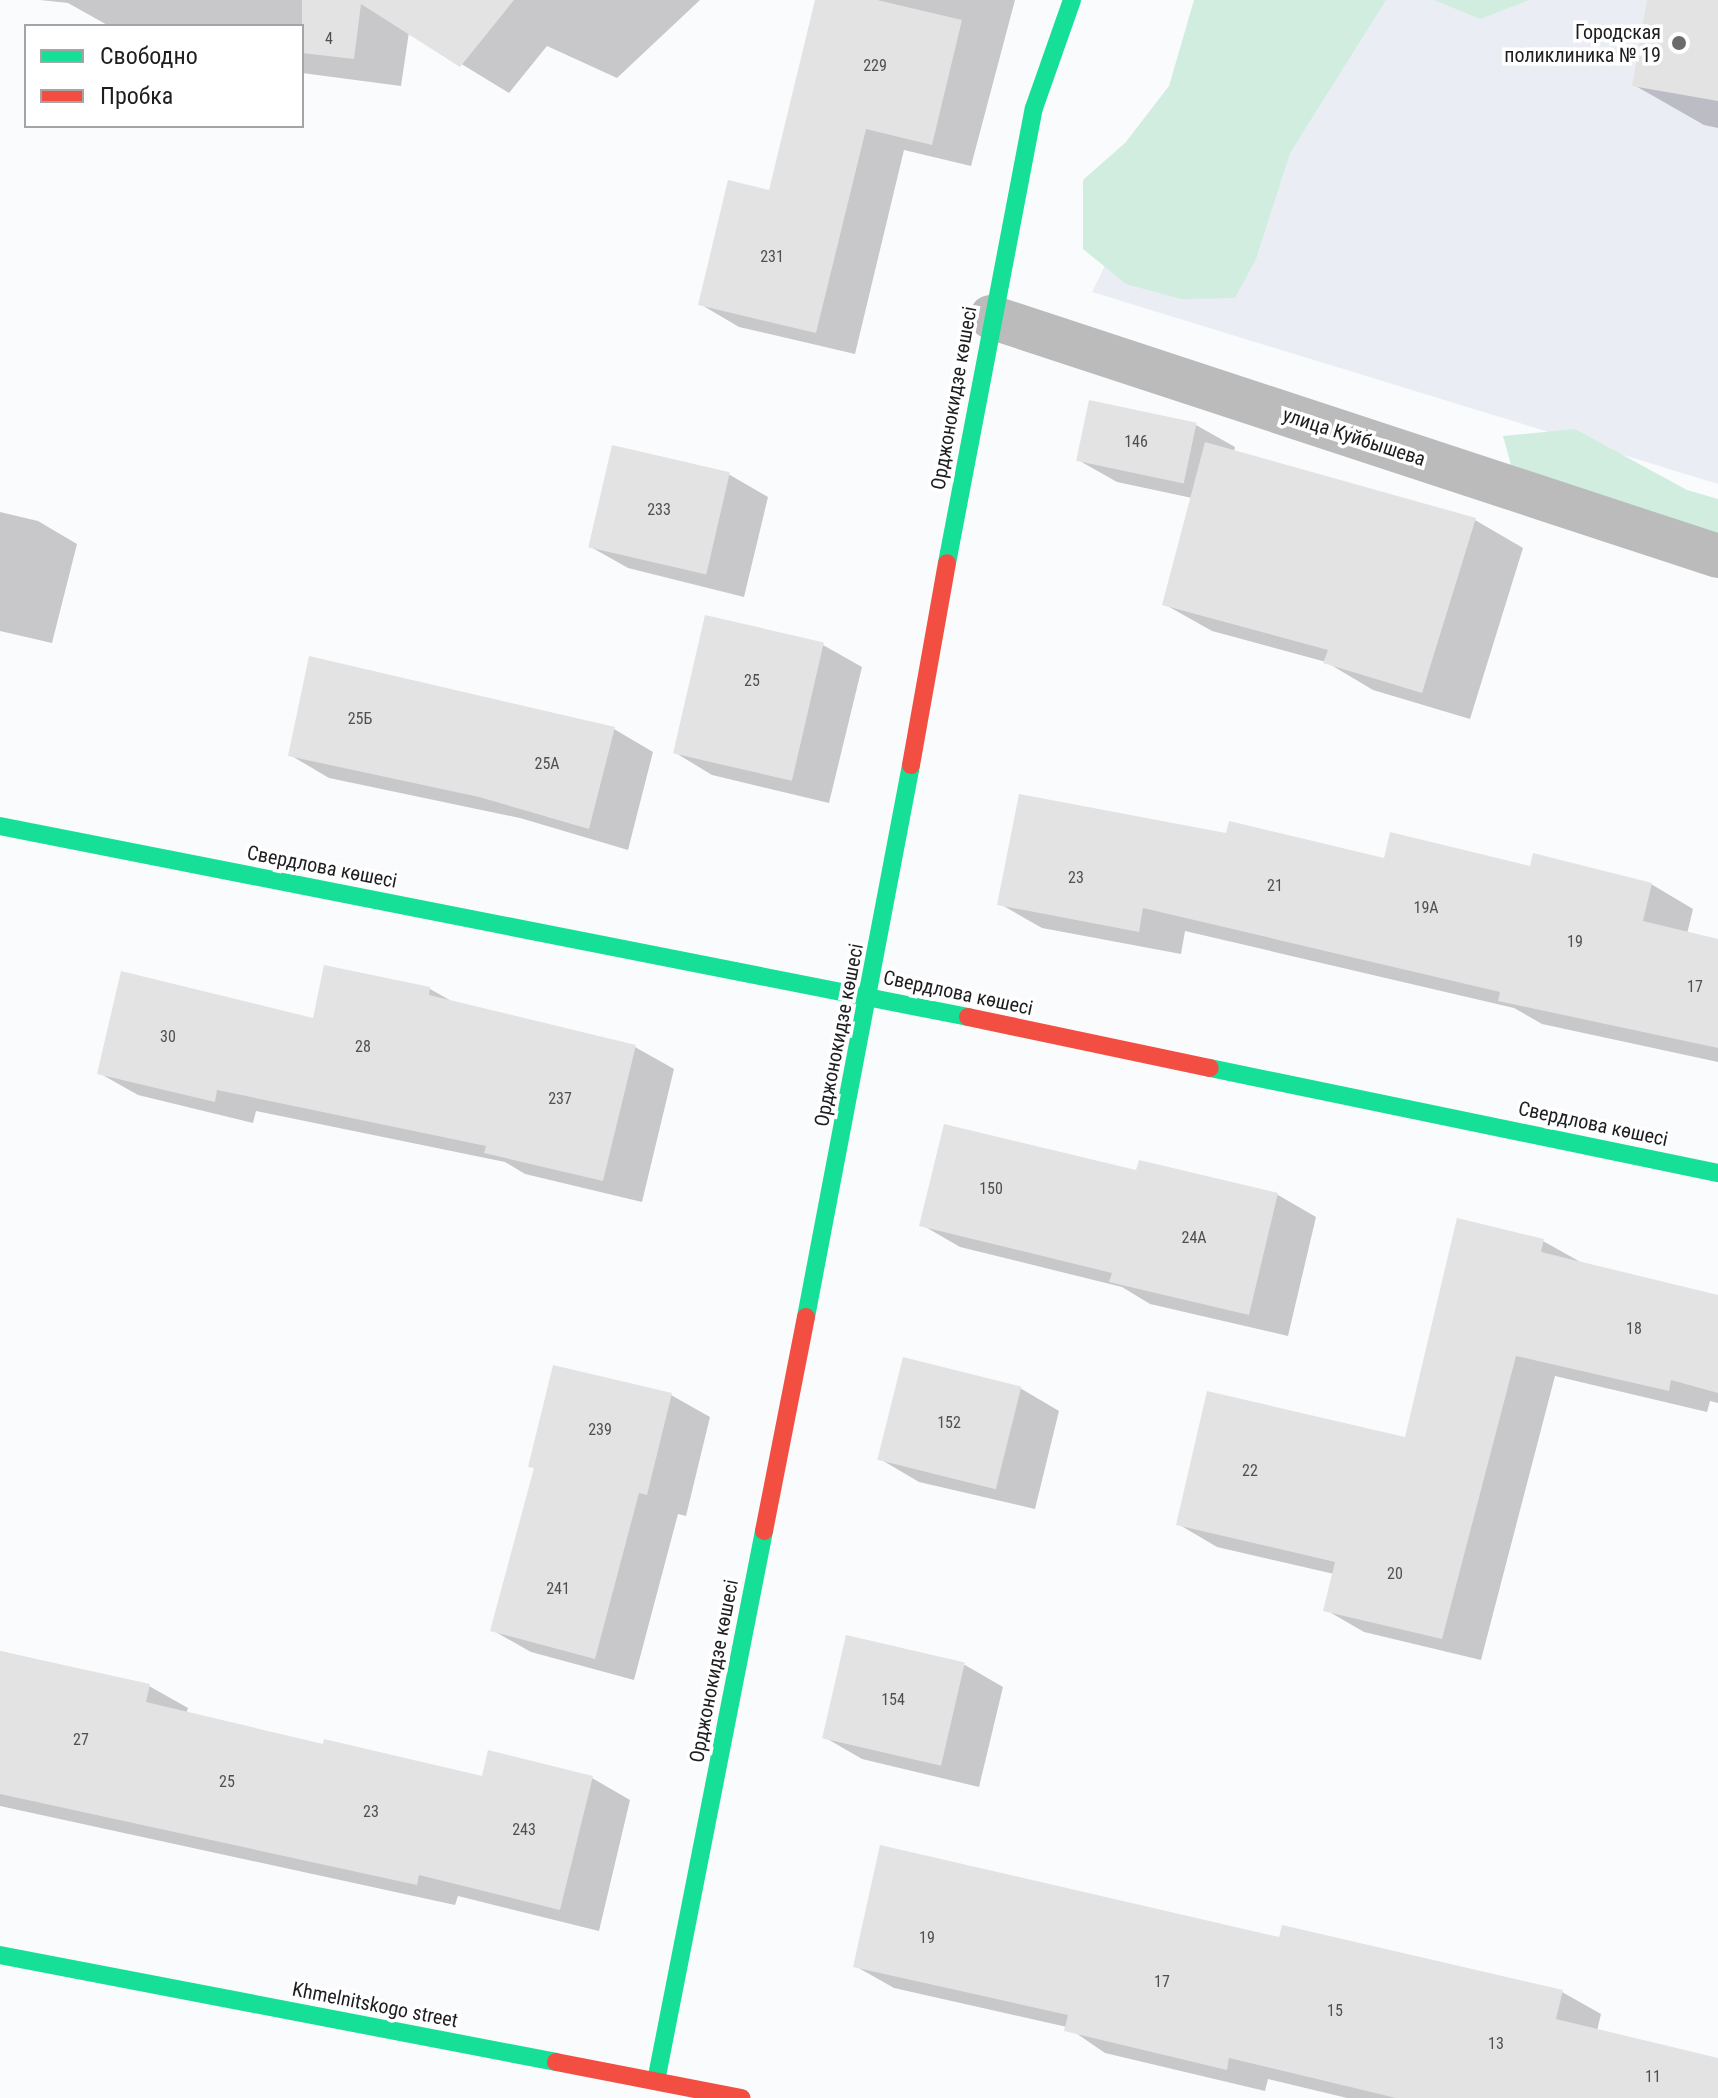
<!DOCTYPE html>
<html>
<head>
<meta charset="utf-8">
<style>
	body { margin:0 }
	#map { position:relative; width:1718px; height:2098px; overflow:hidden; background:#fafbfd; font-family:"Roboto Condensed",sans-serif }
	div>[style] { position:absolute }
	.built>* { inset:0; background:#ebedf5 }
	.green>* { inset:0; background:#d1eddf }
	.shadow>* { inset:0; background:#0003 }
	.building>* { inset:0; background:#e3e3e3; transform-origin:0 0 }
	.street>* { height:44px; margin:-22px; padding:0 22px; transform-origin:22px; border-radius:22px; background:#bcbbbc }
	.fast>* { height:18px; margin:-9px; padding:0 9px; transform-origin:9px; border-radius:9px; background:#16e098 }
	.jam>* { height:18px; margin:-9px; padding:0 9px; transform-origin:9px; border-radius:9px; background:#f24e42 }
	.dots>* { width:22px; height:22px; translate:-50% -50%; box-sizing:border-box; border:4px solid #fff; border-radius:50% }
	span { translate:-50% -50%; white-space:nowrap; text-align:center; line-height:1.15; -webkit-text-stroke:7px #fff; paint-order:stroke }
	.number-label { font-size:16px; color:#4f4f52 }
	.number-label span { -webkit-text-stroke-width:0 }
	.poi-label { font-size:20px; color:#1e1e21 }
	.right { translate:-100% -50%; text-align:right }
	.street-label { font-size:20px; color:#1e1e21 }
	.legend { position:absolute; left:24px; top:24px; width:280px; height:104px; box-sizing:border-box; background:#fff; border:2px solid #a5a5a6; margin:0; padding:10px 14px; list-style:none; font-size:24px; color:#1e1e21 }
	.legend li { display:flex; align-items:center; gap:16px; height:40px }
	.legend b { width:40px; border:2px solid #a5a5a6 }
</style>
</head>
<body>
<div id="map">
	<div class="built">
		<div style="clip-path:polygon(1235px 0,1718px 0,1718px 484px,1092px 292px)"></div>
	</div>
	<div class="green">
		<div style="clip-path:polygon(1194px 0,1386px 0,1290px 153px,1256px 259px,1235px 298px,1181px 299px,1126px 284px,1083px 249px,1083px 180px,1125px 143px,1169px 86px)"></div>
		<div style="clip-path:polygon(1434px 0,1529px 0,1480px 19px)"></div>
		<div style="clip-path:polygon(1575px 429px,1687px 490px,1718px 499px,1718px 550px,1516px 483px,1503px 436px)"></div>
	</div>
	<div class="shadow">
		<div style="clip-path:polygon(40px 0,700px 0,617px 78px,547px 46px,509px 93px,409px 32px,401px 86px,302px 73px,302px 26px,109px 26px,68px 3px)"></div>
		<div style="clip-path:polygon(817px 0,1015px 0,971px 166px,904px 150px,855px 354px,739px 327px,700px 304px,770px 193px)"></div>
		<div style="clip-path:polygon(1649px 0,1718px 0,1718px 128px,1704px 125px,1634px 85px)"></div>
		<div style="clip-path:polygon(1196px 425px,1235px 447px,1234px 452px,1475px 520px,1523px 548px,1470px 719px,1373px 690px,1326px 662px,1212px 631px,1164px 604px,1192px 498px,1117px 482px,1078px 460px)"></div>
		<div style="clip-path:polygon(613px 447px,730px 475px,768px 497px,744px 597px,628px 568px,589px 546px)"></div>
		<div style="clip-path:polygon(0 512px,38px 521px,77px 544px,52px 643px,0 631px)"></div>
		<div style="clip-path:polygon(823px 645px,862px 667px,829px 803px,712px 775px,674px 752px)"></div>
		<div style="clip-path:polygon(311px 659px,614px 729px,653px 752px,628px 850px,520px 818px,329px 778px,290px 755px)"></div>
		<div style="clip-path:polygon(1227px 835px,1385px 860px,1532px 869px,1651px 884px,1693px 909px,1687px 934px,1718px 941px,1718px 1062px,1542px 1024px,1514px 1008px,1185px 931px,1181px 954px,1042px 928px,1000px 904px)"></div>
		<div style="clip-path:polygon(430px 989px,455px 1003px,635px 1047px,674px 1069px,642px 1202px,525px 1174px,505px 1162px,256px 1111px,253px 1123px,138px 1095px,99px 1073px)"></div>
		<div style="clip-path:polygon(1138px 1173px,1278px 1195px,1316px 1217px,1288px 1336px,1150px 1304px,1122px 1287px,960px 1247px,922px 1225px)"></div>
		<div style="clip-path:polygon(1543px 1241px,1584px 1264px,1718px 1296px,1718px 1403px,1710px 1401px,1707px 1412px,1555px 1376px,1481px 1660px,1364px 1632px,1326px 1610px,1334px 1574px,1217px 1547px,1178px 1524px,1407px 1439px)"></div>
		<div style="clip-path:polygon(1020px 1388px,1059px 1411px,1035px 1509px,919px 1482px,880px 1459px)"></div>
		<div style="clip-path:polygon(671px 1395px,710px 1417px,686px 1516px,678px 1514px,634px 1680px,531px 1652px,492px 1630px)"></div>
		<div style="clip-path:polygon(0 1651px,149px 1686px,188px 1708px,186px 1714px,324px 1747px,483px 1779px,592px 1778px,630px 1800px,599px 1931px,458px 1896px,455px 1905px,0 1806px)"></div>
		<div style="clip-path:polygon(965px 1665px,1003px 1687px,979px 1787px,862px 1759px,824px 1737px)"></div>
		<div style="clip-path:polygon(1281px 1939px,1562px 1992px,1601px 2014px,1597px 2031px,1718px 2060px,1718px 2098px,1347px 2098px,1268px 2079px,1265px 2091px,1105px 2053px,1067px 2027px,894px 1988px,855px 1966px)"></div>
	</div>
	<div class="building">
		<div style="clip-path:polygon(302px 0,514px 0,460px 67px,361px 4px,354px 59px,302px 53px)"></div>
		<div style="clip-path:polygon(815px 0,877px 0,962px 20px,932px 145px,866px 129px,816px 333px,698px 305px,728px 180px,769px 190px)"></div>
		<div style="clip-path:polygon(1647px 0,1718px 0,1718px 101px,1632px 86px)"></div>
		<div style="left:1089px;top:400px;width:110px;height:62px;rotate:12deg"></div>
		<div style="clip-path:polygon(1205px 442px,1476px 518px,1422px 693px,1323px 663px,1328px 650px,1162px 605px)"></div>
		<div style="left:612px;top:445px;width:121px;height:105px;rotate:13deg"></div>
		<div style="left:705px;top:615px;width:122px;height:142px;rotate:13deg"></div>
		<div style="clip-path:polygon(309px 656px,615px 727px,589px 829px,479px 797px,288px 756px)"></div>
		<div style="clip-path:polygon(1019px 794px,1226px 833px,1229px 821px,1384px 858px,1390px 832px,1530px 866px,1533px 853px,1652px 883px,1643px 921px,1718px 939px,1718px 1048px,1498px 1001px,1500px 992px,1143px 908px,1139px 932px,997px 905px)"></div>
		<div style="clip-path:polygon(324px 965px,430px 987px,429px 995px,636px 1045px,603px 1181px,484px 1153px,486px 1146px,217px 1090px,215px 1102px,97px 1074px,121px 971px,313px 1018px)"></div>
		<div style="clip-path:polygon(944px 1124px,1136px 1170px,1139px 1160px,1278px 1193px,1249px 1315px,1109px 1282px,1112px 1273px,919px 1226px)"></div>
		<div style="clip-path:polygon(1457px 1218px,1544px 1239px,1541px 1252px,1718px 1295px,1718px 1393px,1671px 1380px,1669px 1391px,1516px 1356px,1442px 1639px,1323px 1611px,1335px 1562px,1176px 1525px,1207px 1391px,1405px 1437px)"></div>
		<div style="left:903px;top:1357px;width:122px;height:106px;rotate:14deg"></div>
		<div style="clip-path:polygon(553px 1365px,672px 1393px,647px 1495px,639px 1493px,595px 1659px,490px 1631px,534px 1468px,528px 1467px)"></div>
		<div style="left:846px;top:1635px;width:122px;height:106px;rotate:13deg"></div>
		<div style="clip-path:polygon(0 1651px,150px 1684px,146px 1702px,323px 1744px,324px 1739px,482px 1776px,488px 1750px,593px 1776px,560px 1910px,419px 1875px,417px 1885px,0 1794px)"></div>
		<div style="clip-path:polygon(880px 1845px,1279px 1937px,1282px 1925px,1563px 1990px,1556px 2019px,1718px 2058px,1718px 2098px,1396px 2098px,1229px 2058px,1227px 2070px,1064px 2031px,1068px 2015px,853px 1967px)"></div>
	</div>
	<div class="street">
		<div style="left:991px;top:317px;width:765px;rotate:18.2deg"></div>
	</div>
	<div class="fast">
		<div style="left:947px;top:563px;width:463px;rotate:-79.2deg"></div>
		<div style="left:1034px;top:108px;width:114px;rotate:-70.6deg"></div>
		<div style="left:0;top:826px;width:987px;rotate:11.16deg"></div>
		<div style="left:1210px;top:1068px;width:519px;rotate:11.68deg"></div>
		<div style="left:806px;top:1317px;width:562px;rotate:-79.23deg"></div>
		<div style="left:0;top:1955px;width:566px;rotate:10.89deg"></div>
		<div style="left:656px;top:2081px;width:561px;rotate:-78.89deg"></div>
	</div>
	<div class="jam">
		<div style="left:911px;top:765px;width:205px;rotate:-79.9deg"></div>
		<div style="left:968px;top:1017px;width:247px;rotate:11.9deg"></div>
		<div style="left:764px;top:1531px;width:218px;rotate:-78.9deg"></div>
		<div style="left:556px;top:2062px;width:189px;rotate:11deg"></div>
	</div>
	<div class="dots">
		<div style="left:1679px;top:43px;background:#6b6b6e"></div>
	</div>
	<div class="number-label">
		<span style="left:329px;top:39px">4</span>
		<span style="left:875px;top:66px">229</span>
		<span style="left:772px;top:257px">231</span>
		<span style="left:1136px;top:442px">146</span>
		<span style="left:659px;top:510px">233</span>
		<span style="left:752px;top:681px">25</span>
		<span style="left:360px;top:719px">25Б</span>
		<span style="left:547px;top:764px">25А</span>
		<span style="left:1076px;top:878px">23</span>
		<span style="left:1275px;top:886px">21</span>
		<span style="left:1426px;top:908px">19А</span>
		<span style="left:1575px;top:942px">19</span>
		<span style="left:1695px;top:987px">17</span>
		<span style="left:168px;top:1037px">30</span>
		<span style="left:363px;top:1047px">28</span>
		<span style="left:560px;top:1099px">237</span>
		<span style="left:991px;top:1189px">150</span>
		<span style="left:1194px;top:1238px">24А</span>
		<span style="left:1634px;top:1329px">18</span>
		<span style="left:949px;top:1423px">152</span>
		<span style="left:600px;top:1430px">239</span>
		<span style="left:1250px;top:1471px">22</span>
		<span style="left:1395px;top:1574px">20</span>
		<span style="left:558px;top:1589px">241</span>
		<span style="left:893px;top:1700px">154</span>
		<span style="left:81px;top:1740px">27</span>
		<span style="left:227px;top:1782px">25</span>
		<span style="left:371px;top:1812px">23</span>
		<span style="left:524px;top:1830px">243</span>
		<span style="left:927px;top:1938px">19</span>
		<span style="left:1162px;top:1982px">17</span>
		<span style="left:1335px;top:2011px">15</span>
		<span style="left:1496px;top:2044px">13</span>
		<span style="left:1653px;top:2077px">11</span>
	</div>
	<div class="poi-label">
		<span class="right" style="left:1661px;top:44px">Городская<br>поликлиника № 19</span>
	</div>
	<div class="street-label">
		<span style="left:954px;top:398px;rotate:-80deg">Орджонокидзе көшесі</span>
		<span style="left:1354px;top:437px;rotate:18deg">улица Куйбышева</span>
		<span style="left:322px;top:867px;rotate:11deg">Свердлова көшесі</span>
		<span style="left:958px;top:993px;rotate:12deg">Свердлова көшесі</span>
		<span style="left:839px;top:1035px;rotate:-79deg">Орджонокидзе көшесі</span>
		<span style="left:1593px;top:1124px;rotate:12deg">Свердлова көшесі</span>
		<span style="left:714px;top:1671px;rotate:-79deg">Орджонокидзе көшесі</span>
		<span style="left:375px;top:2005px;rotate:11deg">Khmelnitskogo street</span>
	</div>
	<ul class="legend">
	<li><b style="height:10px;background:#16e098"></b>Свободно</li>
	<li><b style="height:10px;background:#f24e42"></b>Пробка</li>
	</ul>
</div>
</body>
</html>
